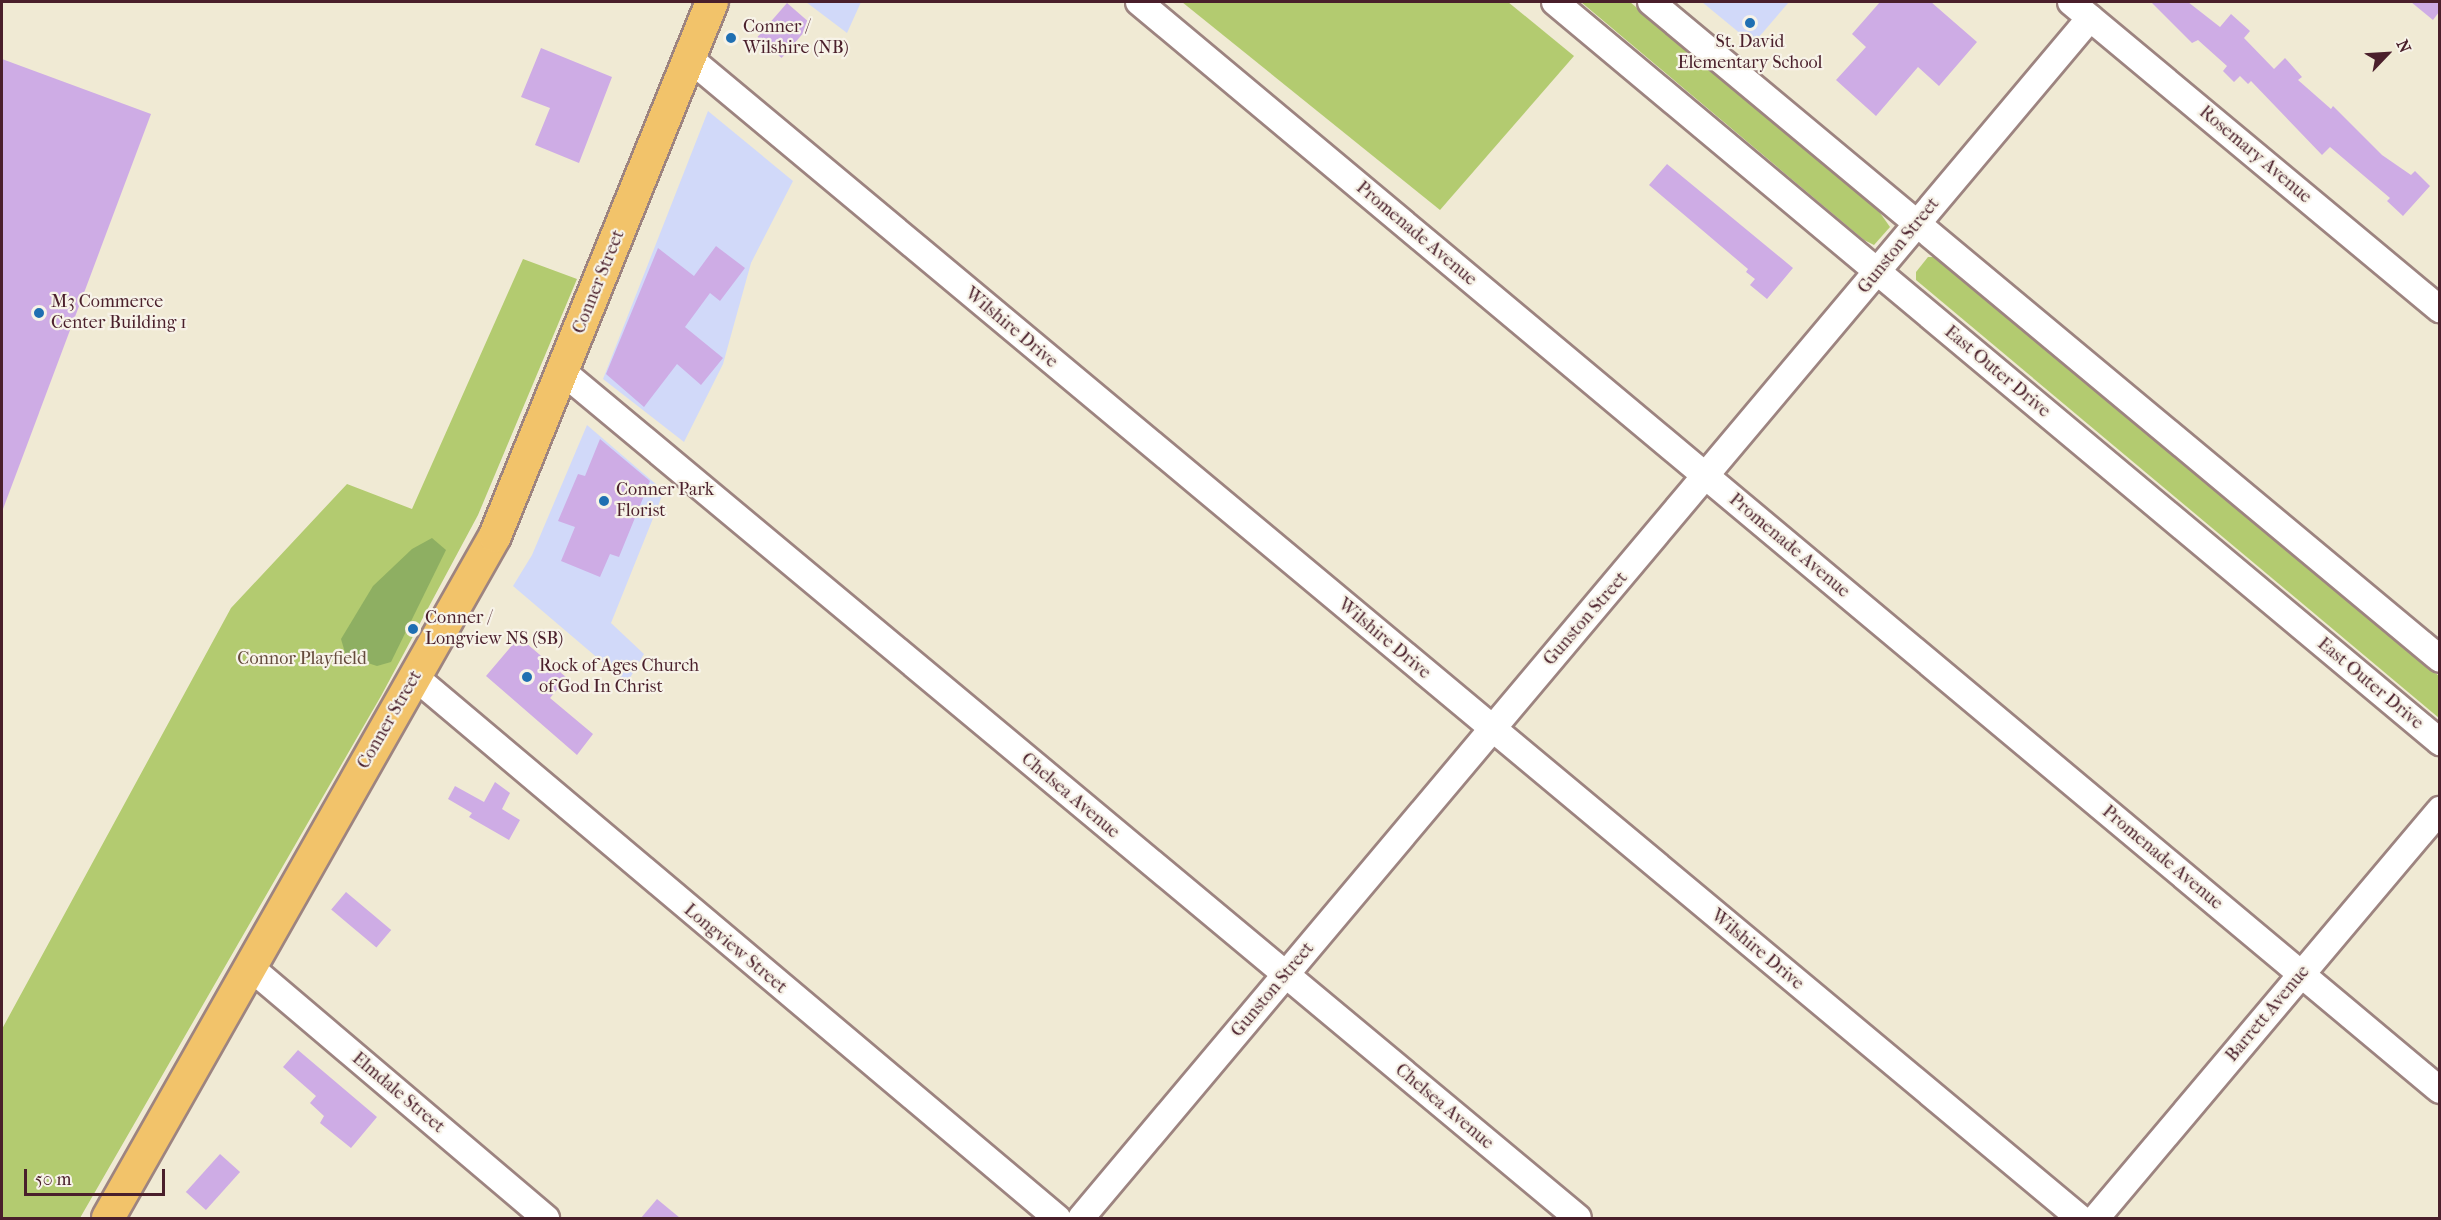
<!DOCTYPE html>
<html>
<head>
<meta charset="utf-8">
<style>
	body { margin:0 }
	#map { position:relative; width:2441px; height:1220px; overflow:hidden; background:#f0ead4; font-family:"IM FELL French Canon",serif }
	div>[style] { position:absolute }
	.built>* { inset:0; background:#d1d9f9 }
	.green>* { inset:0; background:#b3cb70 }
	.forest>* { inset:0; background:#8eaf62 }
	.building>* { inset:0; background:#ceace5; transform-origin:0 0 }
	.roads { filter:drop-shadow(2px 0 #9d8480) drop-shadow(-2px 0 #9d8480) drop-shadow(0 2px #9d8480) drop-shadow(0 -2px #9d8480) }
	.minor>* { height:26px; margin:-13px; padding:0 13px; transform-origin:13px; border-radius:13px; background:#fff }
	.major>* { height:32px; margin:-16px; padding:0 16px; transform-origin:16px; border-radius:16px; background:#f2c36a }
	.dots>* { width:16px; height:16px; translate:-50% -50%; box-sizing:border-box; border:3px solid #f7f3e8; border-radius:50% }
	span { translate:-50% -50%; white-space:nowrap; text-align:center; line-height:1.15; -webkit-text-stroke:4.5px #f7f3e8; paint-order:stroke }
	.poi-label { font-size:18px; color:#4a1f2b }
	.left { translate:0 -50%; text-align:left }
	.street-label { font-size:18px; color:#4a1f2b }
	.park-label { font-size:18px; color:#644a3c }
	.frame { position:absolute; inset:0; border:3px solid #4a1f2b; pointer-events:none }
	.north { position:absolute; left:2357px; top:24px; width:60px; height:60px; -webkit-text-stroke:4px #f7f3e8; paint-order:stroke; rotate:65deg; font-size:16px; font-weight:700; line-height:24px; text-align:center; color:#4a1f2b }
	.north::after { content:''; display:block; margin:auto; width:21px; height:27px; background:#4a1f2b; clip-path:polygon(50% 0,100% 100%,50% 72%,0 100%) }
	.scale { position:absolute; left:24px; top:1169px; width:141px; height:27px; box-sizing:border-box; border:3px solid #4a1f2b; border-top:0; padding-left:8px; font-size:18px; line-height:21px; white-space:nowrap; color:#4a1f2b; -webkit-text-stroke:4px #f7f3e8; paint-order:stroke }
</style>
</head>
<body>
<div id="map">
	<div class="built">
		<div style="clip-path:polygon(806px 2px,861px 2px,847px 33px)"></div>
		<div style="clip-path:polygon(1702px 2px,1789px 2px,1753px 44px)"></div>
		<div style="clip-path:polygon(708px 111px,793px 181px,751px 263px,723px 364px,684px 442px,603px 379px)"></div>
		<div style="clip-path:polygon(587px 425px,664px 491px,611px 623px,644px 654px,627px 683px,513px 586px,532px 555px)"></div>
	</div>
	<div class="green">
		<div style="clip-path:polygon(1182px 2px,1508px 2px,1574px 56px,1440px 210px)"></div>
		<div style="clip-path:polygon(1581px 2px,1630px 2px,1878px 210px,1890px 227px,1874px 245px,1864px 240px)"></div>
		<div style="clip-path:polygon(1928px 257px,1936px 257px,2439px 676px,2439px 718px,1916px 280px,1916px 272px)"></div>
		<div style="clip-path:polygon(523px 259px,577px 279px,478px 515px,381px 696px,80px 1218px,2px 1218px,2px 1029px,231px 608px,347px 484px,412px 509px)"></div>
	</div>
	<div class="forest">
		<div style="clip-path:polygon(432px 538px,446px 550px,391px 662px,377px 666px,346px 656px,341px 639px,373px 586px,412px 549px)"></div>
	</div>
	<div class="building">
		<div style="clip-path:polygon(1880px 2px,1931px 2px,1977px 42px,1939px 86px,1918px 67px,1876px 116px,1836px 80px,1866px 47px,1852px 34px)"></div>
		<div style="clip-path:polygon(2151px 2px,2188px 2px,2220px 27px,2231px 14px,2250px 31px,2244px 38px,2274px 69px,2285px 58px,2302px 77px,2298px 80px,2331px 109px,2333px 106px,2382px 155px,2411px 175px,2415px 171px,2430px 186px,2403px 216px,2387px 201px,2390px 198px,2330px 147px,2322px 155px,2251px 81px,2248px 84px,2240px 76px,2234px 82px,2223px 71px,2227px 66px,2198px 40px,2192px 43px)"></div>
		<div style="clip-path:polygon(2411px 2px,2439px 2px,2439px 12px,2433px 20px)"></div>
		<div style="left:787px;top:3px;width:32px;height:45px;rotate:41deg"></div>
		<div style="clip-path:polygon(541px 48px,612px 77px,579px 163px,535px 145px,550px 108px,521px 97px)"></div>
		<div style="clip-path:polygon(2px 59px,151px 114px,3px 509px,2px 509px)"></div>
		<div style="clip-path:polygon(1667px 164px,1793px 268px,1767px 299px,1750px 285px,1755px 279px,1746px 272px,1748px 269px,1649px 185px)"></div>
		<div style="clip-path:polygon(716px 246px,745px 268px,720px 301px,710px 293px,685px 327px,723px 358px,701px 385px,677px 364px,644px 407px,606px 374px,658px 248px,694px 276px)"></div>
		<div style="clip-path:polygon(600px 439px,650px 481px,619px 557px,610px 554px,600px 577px,561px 561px,575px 527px,558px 521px,578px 474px,585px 476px)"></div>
		<div style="clip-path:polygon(519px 637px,567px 678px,550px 698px,593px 734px,577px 755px,486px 676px)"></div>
		<div style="clip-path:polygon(495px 782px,510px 793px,502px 809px,520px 820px,509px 840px,469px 817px,472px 813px,448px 799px,455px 786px,484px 802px)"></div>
		<div style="left:346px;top:892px;width:59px;height:23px;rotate:40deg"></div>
		<div style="clip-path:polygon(298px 1050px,377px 1117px,351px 1148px,320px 1123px,324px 1116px,310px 1103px,316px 1096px,283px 1067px)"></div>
		<div style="left:220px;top:1154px;width:27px;height:51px;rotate:42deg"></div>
		<div style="clip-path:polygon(657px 1199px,680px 1218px,641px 1218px)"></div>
	</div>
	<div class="roads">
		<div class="minor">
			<div style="left:1139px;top:2px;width:1696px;rotate:39.91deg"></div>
			<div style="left:1555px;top:2px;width:1154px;rotate:39.9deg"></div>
			<div style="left:1651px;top:2px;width:1027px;rotate:39.78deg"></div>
			<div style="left:2071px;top:2px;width:480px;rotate:39.8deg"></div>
			<div style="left:689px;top:58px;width:1811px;rotate:39.83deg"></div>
			<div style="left:563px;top:372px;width:1321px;rotate:39.81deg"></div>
			<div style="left:415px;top:677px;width:840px;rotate:40.12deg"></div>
			<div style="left:251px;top:968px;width:387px;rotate:40.3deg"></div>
			<div style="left:1081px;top:1218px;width:1568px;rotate:-49.94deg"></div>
			<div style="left:2096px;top:1218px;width:534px;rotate:-49.86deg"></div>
		</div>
		<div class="major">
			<div style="left:108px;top:1218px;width:784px;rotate:-60.43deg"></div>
			<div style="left:495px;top:536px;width:576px;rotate:-67.88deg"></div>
		</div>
	</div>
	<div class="dots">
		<div style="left:1750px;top:23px;background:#1f6fb2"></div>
		<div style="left:731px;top:38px;background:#1f6fb2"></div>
		<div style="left:39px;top:313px;background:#1f6fb2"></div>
		<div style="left:604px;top:501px;background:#1f6fb2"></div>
		<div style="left:413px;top:629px;background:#1f6fb2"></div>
		<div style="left:527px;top:677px;background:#1f6fb2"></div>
	</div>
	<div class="poi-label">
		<span class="left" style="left:743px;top:38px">Conner /<br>Wilshire (NB)</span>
		<span style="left:1750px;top:53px">St. David<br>Elementary School</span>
		<span class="left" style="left:51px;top:313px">M3 Commerce<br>Center Building 1</span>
		<span class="left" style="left:616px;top:501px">Conner Park<br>Florist</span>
		<span class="left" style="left:425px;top:629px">Conner /<br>Longview NS (SB)</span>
		<span class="left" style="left:539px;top:677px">Rock of Ages Church<br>of God In Christ</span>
	</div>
	<div class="street-label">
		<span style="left:2255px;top:155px;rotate:40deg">Rosemary Avenue</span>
		<span style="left:1416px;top:234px;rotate:40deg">Promenade Avenue</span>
		<span style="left:1899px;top:246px;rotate:-51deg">Gunston Street</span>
		<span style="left:599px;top:282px;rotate:-68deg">Conner Street</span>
		<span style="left:1011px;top:328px;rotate:40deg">Wilshire Drive</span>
		<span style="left:1997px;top:372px;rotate:40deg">East Outer Drive</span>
		<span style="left:1789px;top:546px;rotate:40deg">Promenade Avenue</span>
		<span style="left:1586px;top:619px;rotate:-49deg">Gunston Street</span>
		<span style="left:1384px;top:639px;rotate:40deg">Wilshire Drive</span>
		<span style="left:2370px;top:684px;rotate:40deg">East Outer Drive</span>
		<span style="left:390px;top:720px;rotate:-60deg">Conner Street</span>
		<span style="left:1070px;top:796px;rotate:40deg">Chelsea Avenue</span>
		<span style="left:2162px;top:858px;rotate:40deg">Promenade Avenue</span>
		<span style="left:735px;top:949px;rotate:40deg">Longview Street</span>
		<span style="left:1757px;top:950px;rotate:40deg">Wilshire Drive</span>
		<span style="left:1273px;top:990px;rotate:-50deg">Gunston Street</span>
		<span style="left:2268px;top:1014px;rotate:-50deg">Barrett Avenue</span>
		<span style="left:398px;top:1093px;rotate:40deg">Elmdale Street</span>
		<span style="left:1444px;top:1107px;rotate:40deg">Chelsea Avenue</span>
	</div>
	<div class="park-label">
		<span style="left:302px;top:659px">Connor Playfield</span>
	</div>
	<div class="frame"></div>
	<div class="north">N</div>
	<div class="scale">50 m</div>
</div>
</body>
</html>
